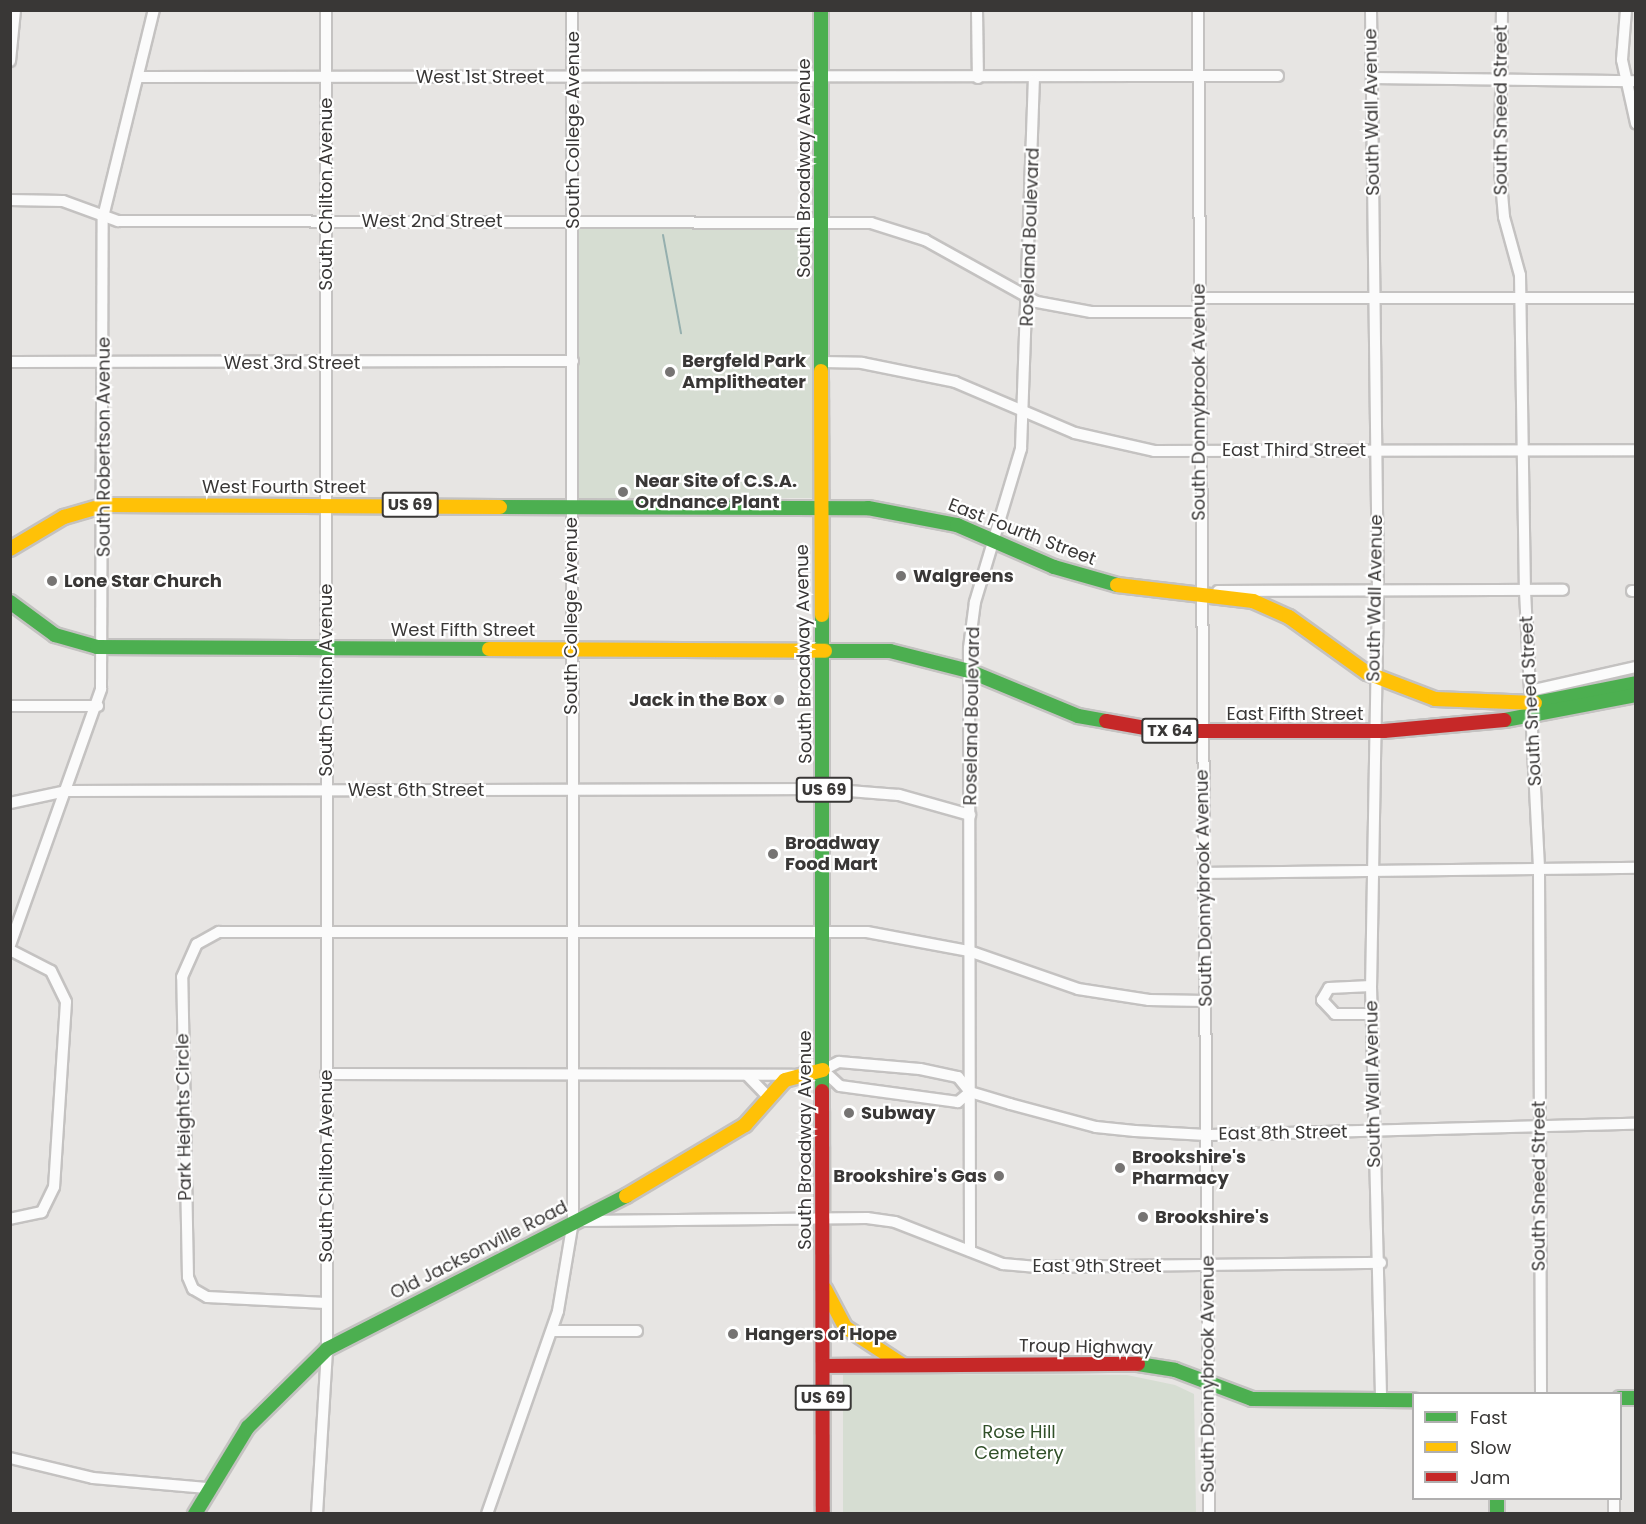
<!DOCTYPE html>
<html>
<head>
<meta charset="utf-8">
<style>
	body { margin:0 }
	#map { position:relative; width:1646px; height:1524px; overflow:hidden; background:#e7e5e3; font-family:Poppins,sans-serif }
	div>[style] { position:absolute }
	.green>* { inset:0; background:#d6ddd2; transform-origin:0 0 }
	.stream>* { height:2px; margin:-1px; padding:0 1px; transform-origin:1px; border-radius:1px; background:#95afae }
	.roads { filter:drop-shadow(2px 0 #c4c2c1) drop-shadow(-2px 0 #c4c2c1) drop-shadow(0 2px #c4c2c1) drop-shadow(0 -2px #c4c2c1) }
	.street>* { height:10px; margin:-5px; padding:0 5px; transform-origin:5px; border-radius:5px; background:#fbfbfb }
	.fast>* { height:14px; margin:-7px; padding:0 7px; transform-origin:7px; border-radius:7px; background:#4caf50 }
	.slow>* { height:14px; margin:-7px; padding:0 7px; transform-origin:7px; border-radius:7px; background:#ffc107 }
	.jam>* { height:14px; margin:-7px; padding:0 7px; transform-origin:7px; border-radius:7px; background:#c62828 }
	.dots>* { width:16px; height:16px; translate:-50% -50%; box-sizing:border-box; border:3px solid #fff; border-radius:50% }
	span { translate:-50% -50%; white-space:nowrap; text-align:center; line-height:1.15; -webkit-text-stroke:4.5px #fff; paint-order:stroke }
	.shield-label span { padding:2px 4px; background:#fff; border:2px solid; border-radius:4px; -webkit-text-stroke-width:0 }
	.shield-label { font-size:16px; color:#393736; font-weight:700 }
	.street-label { font-size:18px; color:#393736 }
	.poi-label { font-size:18px; color:#393736; font-weight:700 }
	.left { translate:0 -50%; text-align:left }
	.right { translate:-100% -50%; text-align:right }
	.park-label { font-size:18px; color:#315029 }
	.frame { position:absolute; inset:0; border:12px solid #393736; pointer-events:none }
	.legend { position:absolute; left:1412px; top:1392px; width:210px; height:108px; box-sizing:border-box; background:#fff; border:2px solid #b0afaf; margin:0; padding:8px 10px; list-style:none; font-size:18px; color:#393736 }
	.legend li { display:flex; align-items:center; gap:12px; height:30px }
	.legend b { width:30px; border:2px solid #b0afaf }
</style>
</head>
<body>
<div id="map">
	<div class="green">
		<div style="left:577px;top:226px;width:236px;height:272px"></div>
		<div style="clip-path:polygon(843px 1374px,1127px 1375px,1175px 1385px,1194px 1394px,1196px 1513px,843px 1513px)"></div>
	</div>
	<div class="stream">
		<div style="left:663px;top:235px;width:100px;rotate:79.6deg"></div>
	</div>
	<div class="roads">
		<div class="street">
			<div style="left:977px;top:10px;width:68px;rotate:89.2deg"></div>
			<div style="left:1198px;top:10px;width:1504px;rotate:89.58deg"></div>
			<div style="left:1371px;top:10px;width:579px;rotate:89.31deg"></div>
			<div style="left:1378px;top:589px;width:397px;rotate:91deg"></div>
			<div style="left:1371px;top:986px;width:415px;rotate:88.6deg"></div>
			<div style="left:1502px;top:10px;width:160px;rotate:90.7deg"></div>
			<div style="left:1500px;top:170px;width:47px;rotate:85.1deg"></div>
			<div style="left:1504px;top:217px;width:60px;rotate:74.6deg"></div>
			<div style="left:1520px;top:275px;width:316px;rotate:89.1deg"></div>
			<div style="left:1525px;top:591px;width:279px;rotate:87.1deg"></div>
			<div style="left:1539px;top:870px;width:524px;rotate:89.78deg"></div>
			<div style="left:1626px;top:10px;width:50px;rotate:94.6deg"></div>
			<div style="left:1622px;top:60px;width:65px;rotate:77.5deg"></div>
			<div style="left:10px;top:61px;width:51px;rotate:-84.4deg"></div>
			<div style="left:138px;top:77px;width:1140px;rotate:-0.05deg"></div>
			<div style="left:1372px;top:78px;width:264px;rotate:0.7deg"></div>
			<div style="left:10px;top:200px;width:53px;rotate:1.1deg"></div>
			<div style="left:63px;top:201px;width:59px;rotate:20deg"></div>
			<div style="left:118px;top:221px;width:753px;rotate:0.15deg"></div>
			<div style="left:871px;top:223px;width:57px;rotate:17.5deg"></div>
			<div style="left:925px;top:240px;width:128px;rotate:29deg"></div>
			<div style="left:1037px;top:302px;width:55px;rotate:10.5deg"></div>
			<div style="left:1091px;top:312px;width:107px"></div>
			<div style="left:1198px;top:298px;width:438px"></div>
			<div style="left:10px;top:362px;width:563px;rotate:-0.1deg"></div>
			<div style="left:823px;top:362px;width:39px;rotate:1deg"></div>
			<div style="left:862px;top:363px;width:95px;rotate:11.5deg"></div>
			<div style="left:955px;top:382px;width:130px;rotate:23deg"></div>
			<div style="left:1075px;top:433px;width:81px;rotate:12.8deg"></div>
			<div style="left:1154px;top:451px;width:482px;rotate:-0.1deg"></div>
			<div style="left:1218px;top:591px;width:345px;rotate:-0.2deg"></div>
			<div style="left:1632px;top:591px;width:4px"></div>
			<div style="left:1530px;top:691px;width:109px;rotate:-12.8deg"></div>
			<div style="left:10px;top:706px;width:88px"></div>
			<div style="left:10px;top:803px;width:57px;rotate:-12.1deg"></div>
			<div style="left:66px;top:791px;width:758px;rotate:-0.15deg"></div>
			<div style="left:824px;top:789px;width:75px;rotate:4.6deg"></div>
			<div style="left:899px;top:795px;width:74px;rotate:15.7deg"></div>
			<div style="left:1204px;top:873px;width:432px;rotate:-0.7deg"></div>
			<div style="left:10px;top:945px;width:272px;rotate:-70.4deg"></div>
			<div style="left:101px;top:689px;width:472px;rotate:-89.8deg"></div>
			<div style="left:103px;top:217px;width:213px;rotate:-76.2deg"></div>
			<div style="left:10px;top:950px;width:46px;rotate:27.1deg"></div>
			<div style="left:51px;top:971px;width:34px;rotate:64deg"></div>
			<div style="left:66px;top:1002px;width:185px;rotate:93.7deg"></div>
			<div style="left:54px;top:1187px;width:28px;rotate:116deg"></div>
			<div style="left:42px;top:1212px;width:33px;rotate:168deg"></div>
			<div style="left:1371px;top:986px;width:42px;rotate:177.3deg"></div>
			<div style="left:1329px;top:988px;width:14px;rotate:120deg"></div>
			<div style="left:1322px;top:1000px;width:19px;rotate:47deg"></div>
			<div style="left:1335px;top:1014px;width:36px"></div>
			<div style="left:326px;top:1074px;width:466px;rotate:0.1deg"></div>
			<div style="left:747px;top:1075px;width:32px;rotate:46deg"></div>
			<div style="left:970px;top:1092px;width:16px;rotate:140deg"></div>
			<div style="left:958px;top:1102px;width:119px;rotate:-172.3deg"></div>
			<div style="left:840px;top:1086px;width:23px;rotate:-137deg"></div>
			<div style="left:823px;top:1070px;width:18px;rotate:-27deg"></div>
			<div style="left:839px;top:1062px;width:81px;rotate:4.9deg"></div>
			<div style="left:920px;top:1069px;width:39px;rotate:12deg"></div>
			<div style="left:958px;top:1077px;width:19px;rotate:51deg"></div>
			<div style="left:970px;top:1092px;width:42px;rotate:16.7deg"></div>
			<div style="left:1010px;top:1104px;width:89px;rotate:15deg"></div>
			<div style="left:1096px;top:1127px;width:39px;rotate:6deg"></div>
			<div style="left:1135px;top:1131px;width:71px;rotate:3.2deg"></div>
			<div style="left:1206px;top:1135px;width:430px;rotate:-1.5deg"></div>
			<div style="left:582px;top:1221px;width:285px;rotate:-0.6deg"></div>
			<div style="left:867px;top:1218px;width:28px;rotate:8deg"></div>
			<div style="left:895px;top:1222px;width:116px;rotate:21.3deg"></div>
			<div style="left:1003px;top:1264px;width:37px;rotate:5deg"></div>
			<div style="left:1040px;top:1267px;width:341px;rotate:-0.7deg"></div>
			<div style="left:970px;top:1251px;width:603px;rotate:-90.1deg"></div>
			<div style="left:969px;top:648px;width:46px;rotate:-82.6deg"></div>
			<div style="left:975px;top:602px;width:160px;rotate:-73.3deg"></div>
			<div style="left:1021px;top:449px;width:369px;rotate:-88deg"></div>
			<div style="left:326px;top:1303px;width:119px;rotate:-177.1deg"></div>
			<div style="left:207px;top:1297px;width:16px;rotate:-150deg"></div>
			<div style="left:193px;top:1289px;width:13px;rotate:-113deg"></div>
			<div style="left:188px;top:1277px;width:300px;rotate:-91.1deg"></div>
			<div style="left:182px;top:977px;width:36px;rotate:-66deg"></div>
			<div style="left:197px;top:944px;width:25px;rotate:-29deg"></div>
			<div style="left:219px;top:932px;width:648px"></div>
			<div style="left:867px;top:932px;width:104px;rotate:10.6deg"></div>
			<div style="left:969px;top:951px;width:115px;rotate:19.2deg"></div>
			<div style="left:1078px;top:989px;width:72px;rotate:8.8deg"></div>
			<div style="left:1149px;top:1000px;width:56px;rotate:1deg"></div>
			<div style="left:552px;top:1331px;width:85px"></div>
			<div style="left:10px;top:1458px;width:85px;rotate:13.5deg"></div>
			<div style="left:93px;top:1478px;width:114px;rotate:5deg"></div>
			<div style="left:317px;top:1514px;width:165px;rotate:-86.5deg"></div>
			<div style="left:327px;top:1349px;width:1339px;rotate:-90.04deg"></div>
			<div style="left:487px;top:1514px;width:215px;rotate:-70.7deg"></div>
			<div style="left:558px;top:1311px;width:91px;rotate:-80.5deg"></div>
			<div style="left:573px;top:1221px;width:1211px;rotate:-90.05deg"></div>
			<div style="left:1614px;top:1514px;width:16px;rotate:-90deg"></div>
		</div>
		<div class="fast">
			<div style="left:821px;top:10px;width:361px;rotate:90deg"></div>
			<div style="left:500px;top:507px;width:368px;rotate:0.2deg"></div>
			<div style="left:868px;top:508px;width:91px;rotate:10.8deg"></div>
			<div style="left:957px;top:525px;width:106px;rotate:23.4deg"></div>
			<div style="left:1054px;top:567px;width:66px;rotate:15.9deg"></div>
			<div style="left:10px;top:602px;width:56px;rotate:36.3deg"></div>
			<div style="left:55px;top:635px;width:44px;rotate:15.9deg"></div>
			<div style="left:97px;top:647px;width:392px;rotate:0.3deg"></div>
			<div style="left:822px;top:615px;width:476px;rotate:90deg"></div>
			<div style="left:825px;top:651px;width:65px"></div>
			<div style="left:890px;top:651px;width:81px;rotate:14.2deg"></div>
			<div style="left:969px;top:671px;width:118px;rotate:22.4deg"></div>
			<div style="left:1078px;top:716px;width:28px;rotate:10deg"></div>
			<div style="left:1535px;top:703px;width:103px;rotate:-11.2deg"></div>
			<div style="left:1505px;top:720px;width:133px;rotate:-10.8deg"></div>
			<div style="left:1138px;top:1364px;width:37px;rotate:9deg"></div>
			<div style="left:1175px;top:1370px;width:82px;rotate:20.6deg"></div>
			<div style="left:1252px;top:1399px;width:162px;rotate:0.4deg"></div>
			<div style="left:1620px;top:1398px;width:16px"></div>
			<div style="left:1497px;top:1498px;width:16px;rotate:90deg"></div>
			<div style="left:195px;top:1514px;width:102px;rotate:-58.7deg"></div>
			<div style="left:248px;top:1427px;width:111px;rotate:-44.6deg"></div>
			<div style="left:327px;top:1349px;width:336px;rotate:-27.1deg"></div>
		</div>
		<div class="slow">
			<div style="left:821px;top:371px;width:244px;rotate:89.8deg"></div>
			<div style="left:10px;top:549px;width:63px;rotate:-30.7deg"></div>
			<div style="left:64px;top:517px;width:43px;rotate:-16.3deg"></div>
			<div style="left:105px;top:505px;width:395px;rotate:0.3deg"></div>
			<div style="left:1117px;top:585px;width:137px;rotate:6.7deg"></div>
			<div style="left:1253px;top:601px;width:39px;rotate:24deg"></div>
			<div style="left:1289px;top:617px;width:96px;rotate:35.7deg"></div>
			<div style="left:1367px;top:673px;width:73px;rotate:20.9deg"></div>
			<div style="left:1435px;top:699px;width:100px;rotate:2.3deg"></div>
			<div style="left:489px;top:649px;width:336px;rotate:0.3deg"></div>
			<div style="left:626px;top:1196px;width:139px;rotate:-30.8deg"></div>
			<div style="left:745px;top:1125px;width:60px;rotate:-48.4deg"></div>
			<div style="left:785px;top:1080px;width:39px;rotate:-15deg"></div>
			<div style="left:825px;top:1289px;width:43px;rotate:62.2deg"></div>
			<div style="left:845px;top:1327px;width:69px;rotate:33.2deg"></div>
		</div>
		<div class="jam">
			<div style="left:1106px;top:721px;width:57px;rotate:10.1deg"></div>
			<div style="left:1162px;top:731px;width:222px"></div>
			<div style="left:1384px;top:731px;width:121px;rotate:-5.2deg"></div>
			<div style="left:822px;top:1091px;width:423px;rotate:89.9deg"></div>
			<div style="left:823px;top:1366px;width:315px;rotate:-0.4deg"></div>
		</div>
	</div>
	<div class="dots">
		<div style="left:670px;top:372px;background:#767473"></div>
		<div style="left:623px;top:492px;background:#767473"></div>
		<div style="left:901px;top:576px;background:#767473"></div>
		<div style="left:52px;top:581px;background:#767473"></div>
		<div style="left:779px;top:700px;background:#767473"></div>
		<div style="left:773px;top:854px;background:#767473"></div>
		<div style="left:849px;top:1113px;background:#767473"></div>
		<div style="left:1120px;top:1168px;background:#767473"></div>
		<div style="left:999px;top:1176px;background:#767473"></div>
		<div style="left:1143px;top:1217px;background:#767473"></div>
		<div style="left:733px;top:1334px;background:#767473"></div>
	</div>
	<div class="shield-label">
		<span style="left:410px;top:505px">US 69</span>
		<span style="left:1170px;top:731px">TX 64</span>
		<span style="left:824px;top:790px">US 69</span>
		<span style="left:823px;top:1398px">US 69</span>
	</div>
	<div class="street-label">
		<span style="left:480px;top:77px">West 1st Street</span>
		<span style="left:1501px;top:110px;rotate:-90deg">South Sneed Street</span>
		<span style="left:1372px;top:112px;rotate:-91deg">South Wall Avenue</span>
		<span style="left:573px;top:130px;rotate:-90deg">South College Avenue</span>
		<span style="left:804px;top:168px;rotate:-90deg">South Broadway Avenue</span>
		<span style="left:326px;top:194px;rotate:-90deg">South Chilton Avenue</span>
		<span style="left:432px;top:221px">West 2nd Street</span>
		<span style="left:1030px;top:237px;rotate:-88deg">Roseland Boulevard</span>
		<span style="left:292px;top:363px">West 3rd Street</span>
		<span style="left:1199px;top:402px;rotate:-90deg">South Donnybrook Avenue</span>
		<span style="left:104px;top:447px;rotate:-90deg">South Robertson Avenue</span>
		<span style="left:1294px;top:450px">East Third Street</span>
		<span style="left:284px;top:487px">West Fourth Street</span>
		<span style="left:1022px;top:532px;rotate:21deg">East Fourth Street</span>
		<span style="left:1375px;top:598px;rotate:-89deg">South Wall Avenue</span>
		<span style="left:571px;top:616px;rotate:-90deg">South College Avenue</span>
		<span style="left:463px;top:630px">West Fifth Street</span>
		<span style="left:804px;top:654px;rotate:-91deg">South Broadway Avenue</span>
		<span style="left:326px;top:680px;rotate:-90deg">South Chilton Avenue</span>
		<span style="left:1531px;top:701px;rotate:-93deg">South Sneed Street</span>
		<span style="left:1295px;top:714px">East Fifth Street</span>
		<span style="left:972px;top:716px;rotate:-89deg">Roseland Boulevard</span>
		<span style="left:416px;top:790px">West 6th Street</span>
		<span style="left:1204px;top:888px;rotate:-91deg">South Donnybrook Avenue</span>
		<span style="left:1373px;top:1084px;rotate:-91deg">South Wall Avenue</span>
		<span style="left:184px;top:1117px;rotate:-91deg">Park Heights Circle</span>
		<span style="left:1283px;top:1133px;rotate:-1deg">East 8th Street</span>
		<span style="left:805px;top:1140px;rotate:-90deg">South Broadway Avenue</span>
		<span style="left:326px;top:1166px;rotate:-90deg">South Chilton Avenue</span>
		<span style="left:1539px;top:1186px;rotate:-90deg">South Sneed Street</span>
		<span style="left:479px;top:1250px;rotate:-27deg">Old Jacksonville Road</span>
		<span style="left:1097px;top:1266px">East 9th Street</span>
		<span style="left:1086px;top:1347px;rotate:1deg">Troup Highway</span>
		<span style="left:1208px;top:1374px;rotate:-90deg">South Donnybrook Avenue</span>
	</div>
	<div class="poi-label">
		<span class="left" style="left:682px;top:372px">Bergfeld Park<br>Amplitheater</span>
		<span class="left" style="left:635px;top:492px">Near Site of C.S.A.<br>Ordnance Plant</span>
		<span class="left" style="left:913px;top:576px">Walgreens</span>
		<span class="left" style="left:64px;top:581px">Lone Star Church</span>
		<span class="right" style="left:767px;top:700px">Jack in the Box</span>
		<span class="left" style="left:785px;top:854px">Broadway<br>Food Mart</span>
		<span class="left" style="left:861px;top:1113px">Subway</span>
		<span class="left" style="left:1132px;top:1168px">Brookshire's<br>Pharmacy</span>
		<span class="right" style="left:987px;top:1176px">Brookshire's Gas</span>
		<span class="left" style="left:1155px;top:1217px">Brookshire's</span>
		<span class="left" style="left:745px;top:1334px">Hangers of Hope</span>
	</div>
	<div class="park-label">
		<span style="left:1019px;top:1443px">Rose Hill<br>Cemetery</span>
	</div>
	<div class="frame"></div>
	<ul class="legend">
	<li><b style="height:8px;background:#4caf50"></b>Fast</li>
	<li><b style="height:8px;background:#ffc107"></b>Slow</li>
	<li><b style="height:8px;background:#c62828"></b>Jam</li>
	</ul>
</div>
</body>
</html>
